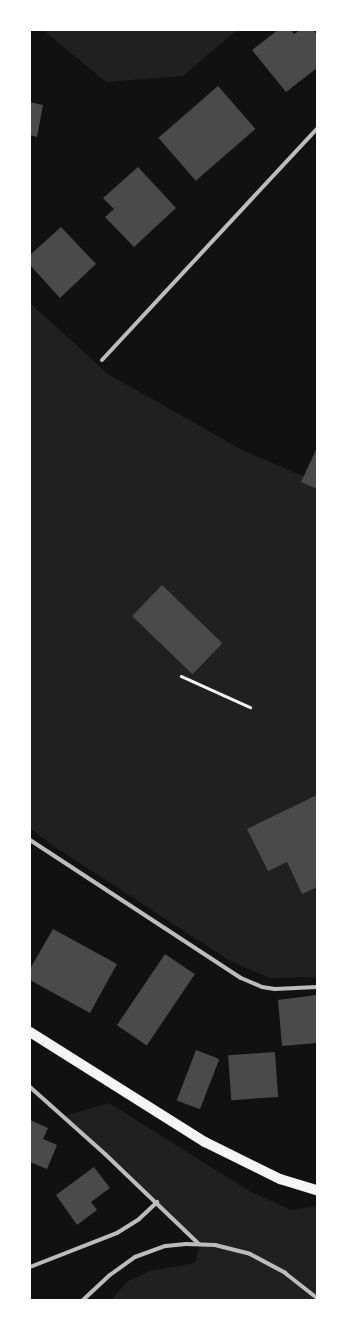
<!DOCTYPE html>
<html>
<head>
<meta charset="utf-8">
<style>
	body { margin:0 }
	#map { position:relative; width:347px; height:1330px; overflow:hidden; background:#111; font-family:Barlow,sans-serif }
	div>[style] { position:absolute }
	.green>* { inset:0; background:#202020 }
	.building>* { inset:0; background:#4a4a4a; transform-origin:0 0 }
	.path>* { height:2.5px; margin:-1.25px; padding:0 1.25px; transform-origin:1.25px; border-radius:1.25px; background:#f5f5f5 }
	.minor>* { height:4px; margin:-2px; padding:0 2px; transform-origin:2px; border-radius:2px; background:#bcbcbc }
	.primary>* { height:10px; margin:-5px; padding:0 5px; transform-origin:5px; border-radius:5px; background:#f5f5f5 }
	span { translate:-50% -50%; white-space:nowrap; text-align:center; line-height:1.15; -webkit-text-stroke:3.5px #fff; paint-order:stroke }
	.frame { position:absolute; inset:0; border:31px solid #fff; pointer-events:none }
</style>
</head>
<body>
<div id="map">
	<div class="green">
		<div style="clip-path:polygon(43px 30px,237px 30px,183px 76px,106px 82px)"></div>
		<div style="clip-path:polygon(30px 303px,108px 374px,244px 451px,317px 482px,317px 977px,270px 978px,230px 961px,52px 845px,30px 828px)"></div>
		<div style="clip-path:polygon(109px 1103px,251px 1192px,291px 1210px,317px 1206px,317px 1300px,111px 1300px,128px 1281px,150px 1271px,195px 1263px,200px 1244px,64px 1116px)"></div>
	</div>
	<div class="building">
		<div style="clip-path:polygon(278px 30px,291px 30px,294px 34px,300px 30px,313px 30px,317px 35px,317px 68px,286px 92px,252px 50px)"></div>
		<div style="left:218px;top:86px;width:57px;height:79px;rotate:49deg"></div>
		<div style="clip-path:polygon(30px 102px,43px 105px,37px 137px,30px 135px)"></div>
		<div style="clip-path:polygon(138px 167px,176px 208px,134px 247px,105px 217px,114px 209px,103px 198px)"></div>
		<div style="clip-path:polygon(61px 227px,96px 264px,60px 298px,30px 265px,30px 255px)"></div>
		<div style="clip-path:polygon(317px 448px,317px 489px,301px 482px)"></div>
		<div style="left:162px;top:585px;width:84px;height:43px;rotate:44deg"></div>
		<div style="clip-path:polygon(317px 795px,317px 887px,302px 894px,287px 862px,268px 871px,247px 829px)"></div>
		<div style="clip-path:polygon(53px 929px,117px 964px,90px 1013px,30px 980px,30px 969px)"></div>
		<div style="left:165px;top:954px;width:36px;height:86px;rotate:34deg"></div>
		<div style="clip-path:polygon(317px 995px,317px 1043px,282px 1046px,278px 1000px)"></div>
		<div style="left:196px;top:1050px;width:25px;height:54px;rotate:21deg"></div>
		<div style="left:275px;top:1052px;width:45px;height:47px;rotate:86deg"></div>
		<div style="clip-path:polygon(30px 1120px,48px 1128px,43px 1139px,57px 1145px,47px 1169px,30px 1162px)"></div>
		<div style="clip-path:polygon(94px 1167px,110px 1188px,91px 1202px,97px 1210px,77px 1225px,56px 1195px)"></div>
	</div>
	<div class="path">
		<div style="left:181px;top:676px;width:76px;rotate:24.2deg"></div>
	</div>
	<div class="minor">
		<div style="left:102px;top:360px;width:316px;rotate:-47.1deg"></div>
		<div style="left:30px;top:840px;width:252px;rotate:33.2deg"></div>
		<div style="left:241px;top:978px;width:23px;rotate:23deg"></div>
		<div style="left:262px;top:987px;width:13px;rotate:9deg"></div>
		<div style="left:275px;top:989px;width:42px;rotate:-2.7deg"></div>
		<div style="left:30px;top:1087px;width:101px;rotate:41.8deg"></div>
		<div style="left:105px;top:1154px;width:130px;rotate:43.8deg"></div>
		<div style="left:30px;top:1267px;width:93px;rotate:-21.3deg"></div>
		<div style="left:117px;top:1233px;width:26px;rotate:-32deg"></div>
		<div style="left:139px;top:1219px;width:25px;rotate:-43deg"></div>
		<div style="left:83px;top:1300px;width:37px;rotate:-43deg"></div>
		<div style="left:110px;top:1275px;width:31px;rotate:-36deg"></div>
		<div style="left:135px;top:1257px;width:33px;rotate:-20deg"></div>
		<div style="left:166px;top:1246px;width:20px;rotate:-6deg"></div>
		<div style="left:186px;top:1244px;width:29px;rotate:2deg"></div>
		<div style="left:215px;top:1245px;width:36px;rotate:14deg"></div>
		<div style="left:250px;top:1254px;width:40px;rotate:28deg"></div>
		<div style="left:285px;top:1273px;width:41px;rotate:38deg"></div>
	</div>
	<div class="primary">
		<div style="left:30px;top:1032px;width:207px;rotate:32.2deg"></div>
		<div style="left:205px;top:1142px;width:84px;rotate:26.3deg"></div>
		<div style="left:280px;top:1179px;width:39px;rotate:17deg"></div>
	</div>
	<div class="frame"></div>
</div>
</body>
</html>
